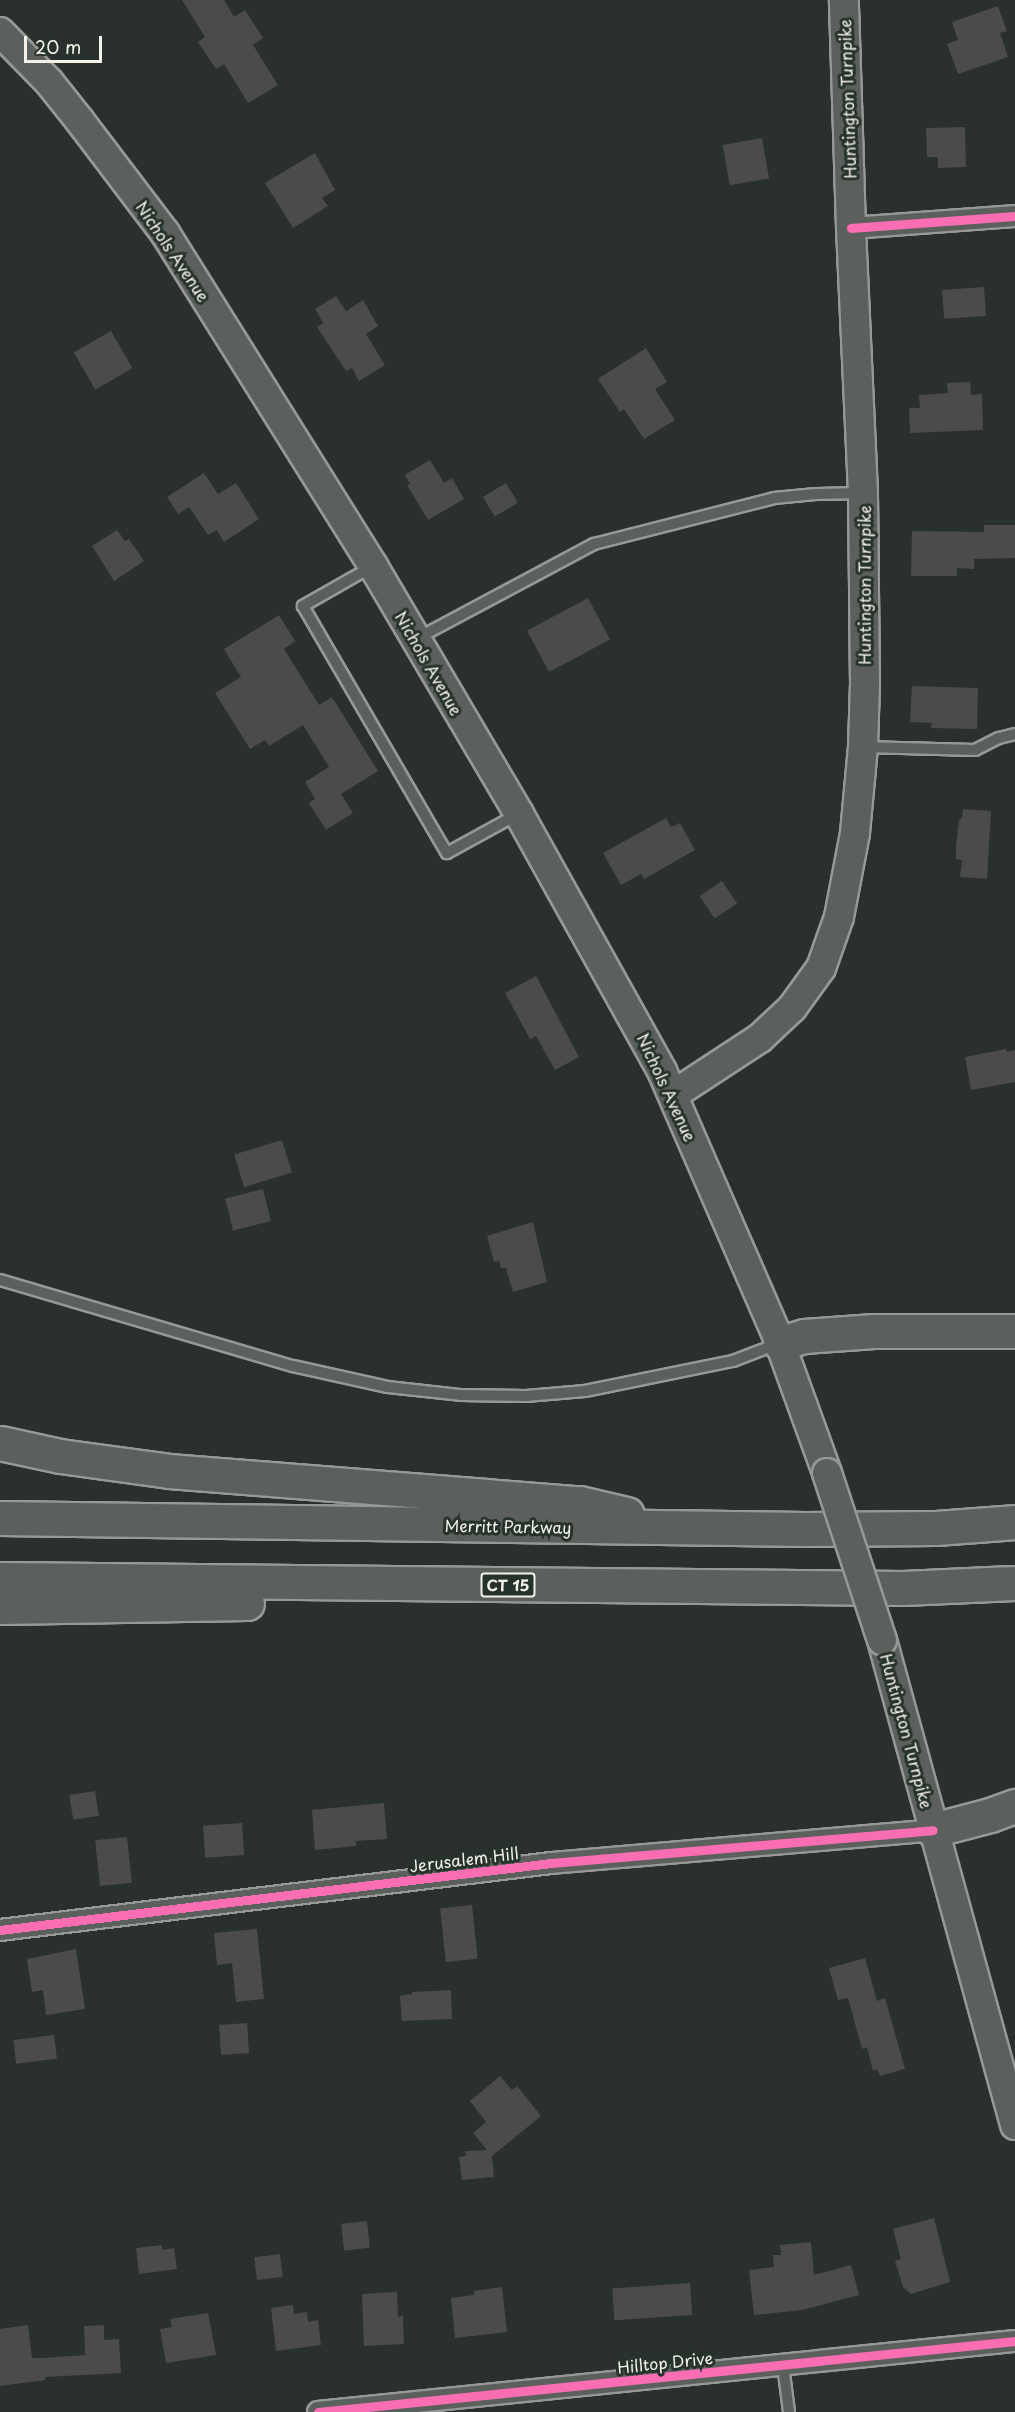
<!DOCTYPE html>
<html>
<head>
<meta charset="utf-8">
<style>
	body { margin:0 }
	#map { position:relative; width:1015px; height:2412px; overflow:hidden; background:#29302d; font-family:"Playpen Sans",sans-serif }
	div>[style] { position:absolute }
	.building>* { inset:0; background:#4b4c49; transform-origin:0 0 }
	.roads { filter:drop-shadow(2px 0 #969996) drop-shadow(-2px 0 #969996) drop-shadow(0 2px #969996) drop-shadow(0 -2px #969996) }
	.lane>* { height:10px; margin:-5px; padding:0 5px; transform-origin:5px; border-radius:5px; background:#5c605c }
	.street>* { height:20px; margin:-10px; padding:0 10px; transform-origin:10px; border-radius:10px; background:#5c605c }
	.secondary>* { height:28px; margin:-14px; padding:0 14px; transform-origin:14px; border-radius:14px; background:#5c605c }
	.highway>* { height:33px; margin:-16.5px; padding:0 16.5px; transform-origin:16.5px; border-radius:16.5px; background:#5c605c }
	.bridges { filter:drop-shadow(2px 0 #969996) drop-shadow(-2px 0 #969996) drop-shadow(0 2px #969996) drop-shadow(0 -2px #969996) }
	.secondary-bridge>* { height:28px; margin:-14px; padding:0 14px; transform-origin:14px; border-radius:14px; background:#5c605c }
	.cycleway>* { height:9px; margin:-4.5px; padding:0 4.5px; transform-origin:4.5px; border-radius:4.5px; background:#f96db3 }
	span { translate:-50% -50%; white-space:nowrap; text-align:center; line-height:1.15; -webkit-text-stroke:6px #26332d; paint-order:stroke }
	.shield-label span { padding:2px 4px; background:#26332d; border:2px solid; border-radius:4px; -webkit-text-stroke-width:0 }
	.shield-label { font-size:15px; color:#f4f1e8; font-weight:700 }
	.street-label { font-size:16px; color:#f4f1e8 }
	.scale { position:absolute; left:24px; top:36px; width:78px; height:27px; box-sizing:border-box; border:3px solid #f4f1e8; border-top:0; padding-left:8px; font-size:18px; line-height:21px; white-space:nowrap; color:#f4f1e8; -webkit-text-stroke:4px #26332d; paint-order:stroke }
</style>
</head>
<body>
<div id="map">
	<div class="building">
		<div style="clip-path:polygon(182px 0,224px 0,234px 17px,245px 10px,263px 38px,253px 45px,278px 85px,248px 103px,224px 64px,216px 69px,198px 42px,205px 37px)"></div>
		<div style="clip-path:polygon(998px 6px,1007px 31px,1000px 33px,1008px 57px,958px 74px,947px 44px,958px 40px,952px 22px)"></div>
		<div style="clip-path:polygon(965px 127px,966px 167px,938px 168px,938px 157px,927px 157px,926px 128px)"></div>
		<div style="left:762px;top:138px;width:41px;height:40px;rotate:80deg"></div>
		<div style="clip-path:polygon(315px 153px,335px 190px,322px 198px,328px 206px,293px 228px,265px 183px)"></div>
		<div style="left:984px;top:287px;width:29px;height:42px;rotate:86deg"></div>
		<div style="clip-path:polygon(336px 296px,346px 311px,363px 300px,378px 326px,366px 334px,385px 365px,359px 381px,352px 368px,346px 371px,317px 327px,323px 323px,315px 309px)"></div>
		<div style="left:111px;top:331px;width:43px;height:43px;rotate:60deg"></div>
		<div style="clip-path:polygon(646px 348px,667px 382px,655px 389px,675px 420px,644px 439px,624px 409px,620px 412px,598px 379px)"></div>
		<div style="clip-path:polygon(970px 382px,971px 395px,982px 394px,983px 430px,910px 433px,909px 408px,920px 408px,919px 395px,948px 393px,947px 383px)"></div>
		<div style="clip-path:polygon(430px 460px,444px 483px,452px 478px,464px 499px,428px 520px,407px 485px,410px 484px,405px 475px)"></div>
		<div style="clip-path:polygon(204px 473px,218px 494px,236px 483px,259px 519px,224px 542px,217px 530px,208px 535px,189px 507px,178px 514px,167px 497px)"></div>
		<div style="left:506px;top:483px;width:23px;height:27px;rotate:59deg"></div>
		<div style="clip-path:polygon(984px 525px,1015px 525px,1015px 558px,974px 559px,974px 569px,957px 568px,957px 576px,911px 576px,912px 531px,984px 532px)"></div>
		<div style="clip-path:polygon(117px 530px,125px 541px,129px 539px,144px 561px,114px 581px,92px 546px)"></div>
		<div style="left:588px;top:598px;width:47px;height:69px;rotate:62deg"></div>
		<div style="clip-path:polygon(279px 615px,295px 641px,284px 649px,319px 705px,332px 697px,378px 771px,341px 794px,353px 813px,326px 830px,309px 803px,315px 799px,305px 782px,329px 767px,303px 725px,269px 746px,265px 740px,250px 749px,215px 693px,241px 677px,224px 649px)"></div>
		<div style="clip-path:polygon(912px 686px,978px 688px,977px 729px,931px 728px,932px 723px,910px 722px)"></div>
		<div style="clip-path:polygon(963px 809px,991px 811px,987px 879px,960px 877px,962px 860px,956px 859px,956px 845px,959px 821px,962px 818px)"></div>
		<div style="clip-path:polygon(666px 818px,671px 827px,680px 823px,695px 850px,644px 879px,641px 874px,621px 885px,603px 853px)"></div>
		<div style="left:722px;top:881px;width:27px;height:27px;rotate:56deg"></div>
		<div style="clip-path:polygon(536px 976px,579px 1057px,555px 1070px,536px 1036px,530px 1039px,505px 993px)"></div>
		<div style="clip-path:polygon(1006px 1049px,1007px 1052px,1015px 1050px,1015px 1082px,971px 1090px,965px 1057px)"></div>
		<div style="left:282px;top:1140px;width:34px;height:50px;rotate:73deg"></div>
		<div style="left:263px;top:1189px;width:33px;height:39px;rotate:76deg"></div>
		<div style="clip-path:polygon(533px 1222px,547px 1282px,513px 1292px,506px 1268px,501px 1268px,499px 1261px,494px 1262px,487px 1236px)"></div>
		<div style="left:95px;top:1791px;width:25px;height:26px;rotate:81deg"></div>
		<div style="clip-path:polygon(384px 1803px,387px 1839px,356px 1841px,356px 1846px,315px 1850px,312px 1810px)"></div>
		<div style="left:242px;top:1823px;width:32px;height:39px;rotate:86deg"></div>
		<div style="left:127px;top:1837px;width:46px;height:32px;rotate:84deg"></div>
		<div style="left:472px;top:1905px;width:54px;height:32px;rotate:84deg"></div>
		<div style="clip-path:polygon(257px 1929px,264px 1999px,236px 2002px,232px 1963px,217px 1965px,214px 1933px)"></div>
		<div style="clip-path:polygon(76px 1949px,85px 2009px,46px 2015px,43px 1990px,32px 1992px,27px 1959px)"></div>
		<div style="clip-path:polygon(865px 1958px,877px 2001px,885px 1998px,905px 2069px,880px 2076px,877px 2069px,873px 2071px,867px 2047px,862px 2049px,848px 1998px,838px 2000px,829px 1968px)"></div>
		<div style="clip-path:polygon(451px 1990px,452px 2019px,402px 2021px,400px 1996px,412px 1994px,412px 1992px)"></div>
		<div style="left:247px;top:2023px;width:30px;height:28px;rotate:86deg"></div>
		<div style="left:54px;top:2035px;width:24px;height:41px;rotate:83deg"></div>
		<div style="clip-path:polygon(500px 2076px,512px 2090px,517px 2086px,541px 2116px,492px 2156px,494px 2177px,462px 2180px,459px 2157px,466px 2156px,465px 2151px,487px 2150px,473px 2133px,486px 2122px,470px 2101px)"></div>
		<div style="clip-path:polygon(934px 2218px,950px 2282px,911px 2294px,903px 2287px,895px 2261px,901px 2259px,893px 2229px)"></div>
		<div style="left:367px;top:2221px;width:27px;height:26px;rotate:84deg"></div>
		<div style="clip-path:polygon(811px 2242px,814px 2275px,851px 2265px,859px 2295px,802px 2310px,754px 2315px,749px 2270px,774px 2267px,773px 2255px,781px 2255px,780px 2245px)"></div>
		<div style="clip-path:polygon(162px 2245px,162px 2250px,174px 2248px,177px 2269px,139px 2274px,136px 2248px)"></div>
		<div style="left:280px;top:2254px;width:23px;height:26px;rotate:83deg"></div>
		<div style="left:690px;top:2283px;width:32px;height:78px;rotate:86deg"></div>
		<div style="clip-path:polygon(502px 2287px,507px 2332px,455px 2338px,451px 2298px,474px 2295px,474px 2291px)"></div>
		<div style="clip-path:polygon(397px 2292px,398px 2317px,403px 2316px,404px 2344px,364px 2346px,362px 2294px)"></div>
		<div style="clip-path:polygon(293px 2305px,294px 2314px,307px 2312px,308px 2322px,318px 2320px,321px 2345px,276px 2351px,271px 2308px)"></div>
		<div style="clip-path:polygon(208px 2313px,216px 2355px,166px 2363px,160px 2329px,172px 2327px,170px 2319px)"></div>
		<div style="clip-path:polygon(28px 2325px,32px 2358px,43px 2358px,85px 2355px,84px 2326px,104px 2325px,104px 2340px,119px 2339px,121px 2373px,45px 2377px,45px 2380px,0 2386px,0 2329px)"></div>
	</div>
	<div class="roads">
		<div class="lane">
			<div style="left:373px;top:566px;width:81px;rotate:150.3deg"></div>
			<div style="left:303px;top:606px;width:286px;rotate:59.8deg"></div>
			<div style="left:447px;top:853px;width:81px;rotate:-28.8deg"></div>
			<div style="left:416px;top:639px;width:202px;rotate:-28.1deg"></div>
			<div style="left:594px;top:544px;width:186px;rotate:-14.3deg"></div>
			<div style="left:774px;top:498px;width:42px;rotate:-5.4deg"></div>
			<div style="left:816px;top:494px;width:47px;rotate:-1.2deg"></div>
			<div style="left:863px;top:747px;width:112px;rotate:1.5deg"></div>
			<div style="left:975px;top:750px;width:27px;rotate:-27deg"></div>
			<div style="left:999px;top:738px;width:16px;rotate:-14deg"></div>
			<div style="left:0;top:1280px;width:305px;rotate:16.4deg"></div>
			<div style="left:293px;top:1366px;width:97px;rotate:12.5deg"></div>
			<div style="left:388px;top:1387px;width:72px;rotate:6.3deg"></div>
			<div style="left:460px;top:1395px;width:66px;rotate:0.9deg"></div>
			<div style="left:526px;top:1396px;width:59px;rotate:-4.8deg"></div>
			<div style="left:585px;top:1391px;width:151px;rotate:-11.5deg"></div>
			<div style="left:733px;top:1361px;width:47px;rotate:-21.1deg"></div>
			<div style="left:783px;top:2365px;width:47px;rotate:82.7deg"></div>
		</div>
		<div class="street">
			<div style="left:851px;top:228px;width:164px;rotate:-4.2deg"></div>
			<div style="left:0;top:1930px;width:555px;rotate:-6.93deg"></div>
			<div style="left:551px;top:1863px;width:383px;rotate:-4.9deg"></div>
			<div style="left:318px;top:2412px;width:701px;rotate:-5.82deg"></div>
		</div>
		<div class="secondary">
			<div style="left:0;top:32px;width:70px;rotate:45.6deg"></div>
			<div style="left:49px;top:82px;width:50px;rotate:51.5deg"></div>
			<div style="left:80px;top:121px;width:141px;rotate:52.8deg"></div>
			<div style="left:165px;top:233px;width:393px;rotate:58deg"></div>
			<div style="left:373px;top:566px;width:288px;rotate:59.5deg"></div>
			<div style="left:519px;top:814px;width:294px;rotate:60.9deg"></div>
			<div style="left:662px;top:1071px;width:296px;rotate:66.5deg"></div>
			<div style="left:780px;top:1343px;width:138px;rotate:70.1deg"></div>
			<div style="left:673px;top:1095px;width:104px;rotate:-33.2deg"></div>
			<div style="left:760px;top:1038px;width:44px;rotate:-43.2deg"></div>
			<div style="left:792px;top:1008px;width:49px;rotate:-54.1deg"></div>
			<div style="left:821px;top:968px;width:54px;rotate:-70.6deg"></div>
			<div style="left:839px;top:917px;width:86px;rotate:-79.2deg"></div>
			<div style="left:855px;top:833px;width:86px;rotate:-84.7deg"></div>
			<div style="left:863px;top:747px;width:63px;rotate:-88.2deg"></div>
			<div style="left:865px;top:684px;width:191px;rotate:-90.6deg"></div>
			<div style="left:863px;top:493px;width:265px;rotate:-92.6deg"></div>
			<div style="left:851px;top:228px;width:228px;rotate:-91.8deg"></div>
			<div style="left:882px;top:1640px;width:503px;rotate:74.66deg"></div>
		</div>
		<div class="highway">
			<div style="left:780px;top:1343px;width:25px;rotate:-16deg"></div>
			<div style="left:804px;top:1336px;width:70px;rotate:-4.1deg"></div>
			<div style="left:874px;top:1331px;width:141px"></div>
			<div style="left:0;top:1443px;width:61px;rotate:12.2deg"></div>
			<div style="left:60px;top:1456px;width:110px;rotate:7.8deg"></div>
			<div style="left:169px;top:1471px;width:412px;rotate:4.5deg"></div>
			<div style="left:580px;top:1503px;width:48px;rotate:13.2deg"></div>
			<div style="left:0;top:1518px;width:806px;rotate:0.78deg"></div>
			<div style="left:806px;top:1529px;width:130px;rotate:-0.4deg"></div>
			<div style="left:936px;top:1528px;width:79px;rotate:-4.3deg"></div>
			<div style="left:0;top:1579px;width:903px;rotate:0.57deg"></div>
			<div style="left:903px;top:1588px;width:112px;rotate:-2.6deg"></div>
			<div style="left:0;top:1607px;width:247px;rotate:-0.9deg"></div>
			<div style="left:933px;top:1830px;width:59px;rotate:-14.7deg"></div>
			<div style="left:990px;top:1815px;width:27px;rotate:-20deg"></div>
		</div>
	</div>
	<div class="bridges">
		<div class="secondary-bridge">
			<div style="left:827px;top:1473px;width:176px;rotate:71.8deg"></div>
		</div>
	</div>
	<div class="cycleway">
		<div style="left:851px;top:228px;width:164px;rotate:-4.2deg"></div>
		<div style="left:0;top:1930px;width:555px;rotate:-6.93deg"></div>
		<div style="left:551px;top:1863px;width:383px;rotate:-4.9deg"></div>
		<div style="left:318px;top:2412px;width:701px;rotate:-5.82deg"></div>
	</div>
	<div class="shield-label">
		<span style="left:508px;top:1585px">CT 15</span>
	</div>
	<div class="street-label">
		<span style="left:847px;top:99px;rotate:-92deg">Huntington Turnpike</span>
		<span style="left:173px;top:251px;rotate:56deg">Nichols Avenue</span>
		<span style="left:864px;top:585px;rotate:-90deg">Huntington Turnpike</span>
		<span style="left:429px;top:663px;rotate:60deg">Nichols Avenue</span>
		<span style="left:667px;top:1087px;rotate:65deg">Nichols Avenue</span>
		<span style="left:508px;top:1526px;rotate:1deg">Merritt Parkway</span>
		<span style="left:907px;top:1731px;rotate:75deg">Huntington Turnpike</span>
		<span style="left:464px;top:1859px;rotate:-7deg">Jerusalem Hill</span>
		<span style="left:665px;top:2362px;rotate:-6deg">Hilltop Drive</span>
	</div>
	<div class="scale">20 m</div>
</div>
</body>
</html>
